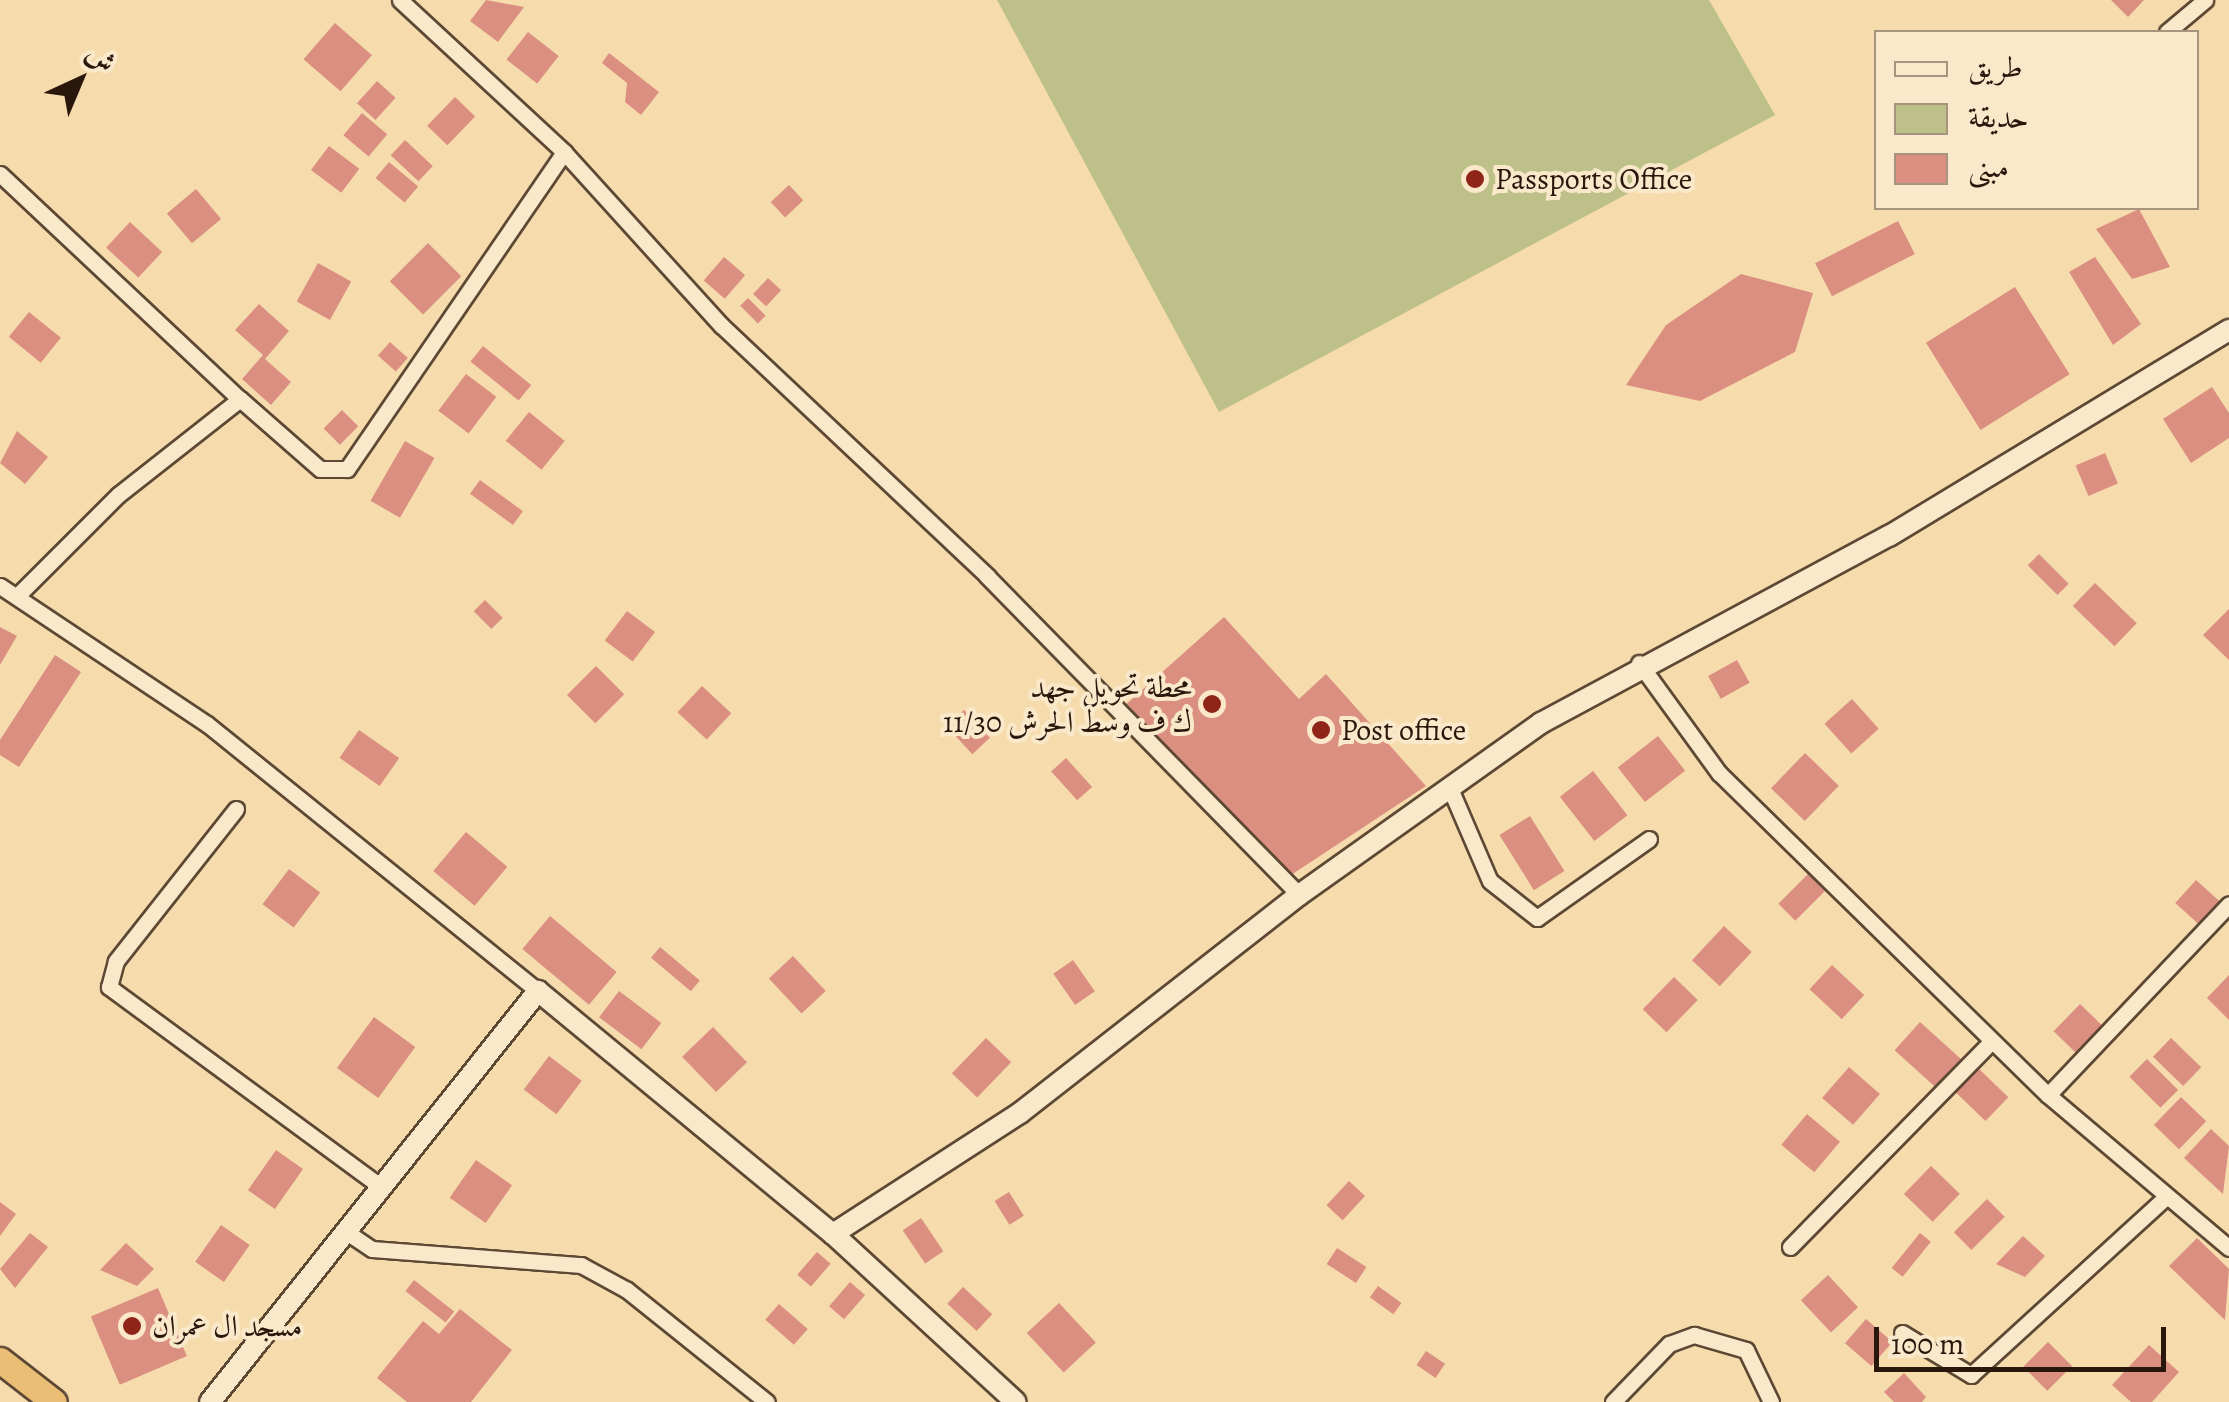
<!DOCTYPE html>
<html>
<head>
<meta charset="utf-8">
<style>
	body { margin:0 }
	#map { position:relative; width:2229px; height:1402px; overflow:hidden; background:#f6dcad; font-family:Alegreya,Amiri,serif }
	div>[style] { position:absolute }
	.green>* { inset:0; background:#bec089 }
	.building>* { inset:0; background:#db8f81; transform-origin:0 0 }
	.roads { filter:drop-shadow(2px 0 #5d4834) drop-shadow(-2px 0 #5d4834) drop-shadow(0 2px #5d4834) drop-shadow(0 -2px #5d4834) }
	.minor>* { height:15px; margin:-7.5px; padding:0 7.5px; transform-origin:7.5px; border-radius:7.5px; background:#f9e8ca }
	.tertiary>* { height:20px; margin:-10px; padding:0 10px; transform-origin:10px; border-radius:10px; background:#f9e8ca }
	.trunk>* { height:25px; margin:-12.5px; padding:0 12.5px; transform-origin:12.5px; border-radius:12.5px; background:#ebbe76 }
	.dots>* { width:28px; height:28px; translate:-50% -50%; box-sizing:border-box; border:5px solid #f9e8ca; border-radius:50% }
	span { translate:-50% -50%; white-space:nowrap; text-align:center; line-height:1.15; -webkit-text-stroke:8px #f9e8ca; paint-order:stroke }
	.poi-label { font-size:30px; color:#2a170c }
	.left { translate:0 -50%; text-align:left }
	.right { translate:-100% -50%; text-align:right }
	.legend { position:absolute; left:1874px; top:30px; width:325px; height:180px; box-sizing:border-box; background:#f9e8ca; border:2px solid #a6947e; margin:0; padding:12px 18px; list-style:none; font-size:30px; color:#2a170c }
	.legend li { display:flex; align-items:center; gap:20px; height:50px }
	.legend b { width:50px; border:2px solid #a6947e }
	.north { position:absolute; left:30px; top:30px; width:100px; height:100px; -webkit-text-stroke:8px #f9e8ca; paint-order:stroke; rotate:44deg; font-size:28px; font-weight:700; line-height:40px; text-align:center; color:#2a170c }
	.north::after { content:''; display:block; margin:auto; width:35px; height:45px; background:#2a170c; clip-path:polygon(50% 0,100% 100%,50% 72%,0 100%) }
	.scale { position:absolute; left:1874px; top:1327px; width:292px; height:45px; box-sizing:border-box; border:5px solid #2a170c; border-top:0; padding-left:12px; font-size:30px; line-height:35px; white-space:nowrap; color:#2a170c; -webkit-text-stroke:8px #f9e8ca; paint-order:stroke }
</style>
</head>
<body>
<div id="map">
	<div class="green">
		<div style="clip-path:polygon(997px 0,1709px 0,1775px 115px,1219px 412px)"></div>
	</div>
	<div class="building">
		<div style="clip-path:polygon(486px 0,524px 7px,498px 42px,470px 21px)"></div>
		<div style="clip-path:polygon(2111px 0,2144px 0,2128px 17px)"></div>
		<div style="left:335px;top:23px;width:49px;height:48px;rotate:41deg"></div>
		<div style="left:528px;top:32px;width:39px;height:35px;rotate:38deg"></div>
		<div style="clip-path:polygon(609px 53px,659px 92px,641px 115px,625px 102px,627px 83px,602px 63px)"></div>
		<div style="left:377px;top:81px;width:25px;height:30px;rotate:42deg"></div>
		<div style="left:455px;top:97px;width:28px;height:40px;rotate:44deg"></div>
		<div style="left:362px;top:113px;width:33px;height:29px;rotate:40deg"></div>
		<div style="left:405px;top:140px;width:38px;height:21px;rotate:43deg"></div>
		<div style="left:329px;top:146px;width:38px;height:30px;rotate:37deg"></div>
		<div style="left:389px;top:162px;width:38px;height:21px;rotate:40deg"></div>
		<div style="left:789px;top:185px;width:21px;height:25px;rotate:47deg"></div>
		<div style="left:196px;top:189px;width:39px;height:38px;rotate:50deg"></div>
		<div style="clip-path:polygon(2139px 209px,2170px 267px,2132px 279px,2096px 229px)"></div>
		<div style="left:1898px;top:221px;width:37px;height:93px;rotate:63deg"></div>
		<div style="left:130px;top:222px;width:44px;height:35px;rotate:43deg"></div>
		<div style="left:428px;top:243px;width:47px;height:54px;rotate:45deg"></div>
		<div style="left:724px;top:257px;width:28px;height:31px;rotate:41deg"></div>
		<div style="clip-path:polygon(2095px 257px,2141px 324px,2113px 345px,2069px 272px)"></div>
		<div style="left:318px;top:263px;width:38px;height:44px;rotate:29deg"></div>
		<div style="clip-path:polygon(1741px 274px,1813px 293px,1795px 352px,1700px 401px,1626px 385px,1666px 325px)"></div>
		<div style="left:768px;top:278px;width:18px;height:22px;rotate:43deg"></div>
		<div style="left:2015px;top:287px;width:103px;height:105px;rotate:58deg"></div>
		<div style="left:748px;top:298px;width:25px;height:11px;rotate:45deg"></div>
		<div style="clip-path:polygon(259px 304px,289px 331px,265px 359px,291px 382px,271px 405px,242px 379px,263px 355px,235px 330px)"></div>
		<div style="left:29px;top:312px;width:41px;height:32px;rotate:39deg"></div>
		<div style="left:390px;top:342px;width:24px;height:18px;rotate:42deg"></div>
		<div style="left:483px;top:346px;width:62px;height:20px;rotate:39deg"></div>
		<div style="left:466px;top:374px;width:38px;height:46px;rotate:37deg"></div>
		<div style="clip-path:polygon(2212px 387px,2229px 413px,2229px 438px,2191px 463px,2163px 419px)"></div>
		<div style="left:342px;top:410px;width:23px;height:26px;rotate:45deg"></div>
		<div style="left:529px;top:412px;width:46px;height:37px;rotate:39deg"></div>
		<div style="clip-path:polygon(17px 431px,48px 457px,25px 484px,0 463px)"></div>
		<div style="left:405px;top:441px;width:34px;height:69px;rotate:30deg"></div>
		<div style="left:2105px;top:453px;width:33px;height:32px;rotate:67deg"></div>
		<div style="left:480px;top:480px;width:53px;height:17px;rotate:36deg"></div>
		<div style="left:2039px;top:554px;width:42px;height:16px;rotate:45deg"></div>
		<div style="left:2095px;top:583px;width:58px;height:32px;rotate:44deg"></div>
		<div style="left:485px;top:600px;width:25px;height:16px;rotate:45deg"></div>
		<div style="clip-path:polygon(2229px 609px,2229px 660px,2203px 635px)"></div>
		<div style="left:627px;top:611px;width:35px;height:37px;rotate:37deg"></div>
		<div style="clip-path:polygon(1224px 617px,1299px 699px,1326px 674px,1426px 786px,1288px 877px,1123px 707px)"></div>
		<div style="clip-path:polygon(0 627px,17px 636px,0 665px)"></div>
		<div style="clip-path:polygon(55px 655px,81px 672px,19px 767px,0 755px,0 740px)"></div>
		<div style="left:1737px;top:660px;width:26px;height:33px;rotate:61deg"></div>
		<div style="left:596px;top:666px;width:40px;height:41px;rotate:45deg"></div>
		<div style="left:702px;top:686px;width:40px;height:36px;rotate:43deg"></div>
		<div style="left:1852px;top:699px;width:40px;height:37px;rotate:48deg"></div>
		<div style="left:964px;top:710px;width:38px;height:24px;rotate:47deg"></div>
		<div style="left:359px;top:730px;width:49px;height:34px;rotate:35deg"></div>
		<div style="left:1658px;top:736px;width:44px;height:51px;rotate:52deg"></div>
		<div style="left:1805px;top:753px;width:47px;height:49px;rotate:44deg"></div>
		<div style="left:1066px;top:758px;width:39px;height:20px;rotate:48deg"></div>
		<div style="left:1593px;top:771px;width:56px;height:42px;rotate:52deg"></div>
		<div style="left:1530px;top:816px;width:65px;height:36px;rotate:58deg"></div>
		<div style="left:466px;top:832px;width:54px;height:51px;rotate:40deg"></div>
		<div style="left:289px;top:869px;width:39px;height:44px;rotate:37deg"></div>
		<div style="left:1808px;top:874px;width:24px;height:42px;rotate:45deg"></div>
		<div style="left:2196px;top:880px;width:38px;height:31px;rotate:42deg"></div>
		<div style="left:550px;top:916px;width:87px;height:43px;rotate:40deg"></div>
		<div style="left:1724px;top:926px;width:38px;height:47px;rotate:43deg"></div>
		<div style="left:660px;top:947px;width:52px;height:14px;rotate:40deg"></div>
		<div style="left:793px;top:956px;width:48px;height:33px;rotate:47deg"></div>
		<div style="left:1073px;top:960px;width:38px;height:24px;rotate:55deg"></div>
		<div style="left:1832px;top:965px;width:44px;height:33px;rotate:43deg"></div>
		<div style="clip-path:polygon(2229px 975px,2229px 1020px,2207px 998px)"></div>
		<div style="left:1674px;top:977px;width:33px;height:45px;rotate:44deg"></div>
		<div style="left:619px;top:991px;width:53px;height:33px;rotate:37deg"></div>
		<div style="left:2080px;top:1004px;width:33px;height:38px;rotate:44deg"></div>
		<div style="left:374px;top:1017px;width:51px;height:63px;rotate:36deg"></div>
		<div style="left:1920px;top:1022px;width:57px;height:38px;rotate:42deg"></div>
		<div style="left:713px;top:1027px;width:49px;height:43px;rotate:46deg"></div>
		<div style="left:986px;top:1038px;width:35px;height:49px;rotate:44deg"></div>
		<div style="left:2171px;top:1038px;width:42px;height:26px;rotate:44deg"></div>
		<div style="left:549px;top:1056px;width:41px;height:42px;rotate:37deg"></div>
		<div style="left:2147px;top:1059px;width:44px;height:25px;rotate:45deg"></div>
		<div style="left:1976px;top:1066px;width:45px;height:33px;rotate:44deg"></div>
		<div style="left:1849px;top:1067px;width:41px;height:41px;rotate:41deg"></div>
		<div style="left:2181px;top:1097px;width:35px;height:39px;rotate:44deg"></div>
		<div style="left:1807px;top:1114px;width:43px;height:40px;rotate:40deg"></div>
		<div style="clip-path:polygon(2211px 1129px,2229px 1146px,2223px 1194px,2184px 1158px)"></div>
		<div style="left:276px;top:1150px;width:33px;height:49px;rotate:35deg"></div>
		<div style="left:476px;top:1160px;width:44px;height:46px;rotate:35deg"></div>
		<div style="left:1931px;top:1166px;width:40px;height:39px;rotate:44deg"></div>
		<div style="left:1349px;top:1181px;width:22px;height:33px;rotate:43deg"></div>
		<div style="left:1009px;top:1192px;width:28px;height:17px;rotate:58deg"></div>
		<div style="left:1987px;top:1199px;width:25px;height:47px;rotate:45deg"></div>
		<div style="clip-path:polygon(0 1202px,16px 1214px,0 1236px)"></div>
		<div style="left:921px;top:1218px;width:40px;height:22px;rotate:56deg"></div>
		<div style="left:221px;top:1225px;width:35px;height:45px;rotate:35deg"></div>
		<div style="clip-path:polygon(30px 1233px,48px 1247px,15px 1288px,0 1269px)"></div>
		<div style="left:1920px;top:1233px;width:14px;height:45px;rotate:39deg"></div>
		<div style="clip-path:polygon(2023px 1236px,2045px 1256px,2025px 1277px,1996px 1264px)"></div>
		<div style="clip-path:polygon(2197px 1238px,2229px 1269px,2225px 1320px,2169px 1266px)"></div>
		<div style="clip-path:polygon(126px 1243px,154px 1269px,137px 1286px,100px 1270px)"></div>
		<div style="left:1337px;top:1248px;width:35px;height:19px;rotate:33deg"></div>
		<div style="left:817px;top:1252px;width:18px;height:30px;rotate:41deg"></div>
		<div style="left:1828px;top:1275px;width:44px;height:37px;rotate:47deg"></div>
		<div style="left:414px;top:1280px;width:51px;height:14px;rotate:38deg"></div>
		<div style="left:850px;top:1282px;width:20px;height:32px;rotate:41deg"></div>
		<div style="left:1378px;top:1286px;width:29px;height:14px;rotate:36deg"></div>
		<div style="left:963px;top:1287px;width:40px;height:23px;rotate:43deg"></div>
		<div style="left:158px;top:1288px;width:74px;height:73px;rotate:67deg"></div>
		<div style="left:1059px;top:1303px;width:54px;height:44px;rotate:47deg"></div>
		<div style="left:779px;top:1304px;width:38px;height:21px;rotate:41deg"></div>
		<div style="clip-path:polygon(460px 1309px,512px 1350px,471px 1402px,407px 1402px,377px 1378px,423px 1321px,439px 1334px)"></div>
		<div style="left:1866px;top:1319px;width:35px;height:32px;rotate:41deg"></div>
		<div style="left:2048px;top:1342px;width:34px;height:35px;rotate:45deg"></div>
		<div style="clip-path:polygon(2149px 1345px,2179px 1372px,2152px 1402px,2131px 1402px,2112px 1385px)"></div>
		<div style="left:1426px;top:1351px;width:23px;height:17px;rotate:34deg"></div>
		<div style="clip-path:polygon(1904px 1373px,1926px 1397px,1922px 1402px,1894px 1402px,1884px 1392px)"></div>
	</div>
	<div class="roads">
		<div class="minor">
			<div style="left:400px;top:0;width:224px;rotate:42.8deg"></div>
			<div style="left:564px;top:152px;width:234px;rotate:47.8deg"></div>
			<div style="left:721px;top:325px;width:366px;rotate:43.3deg"></div>
			<div style="left:987px;top:576px;width:446px;rotate:45.6deg"></div>
			<div style="left:2167px;top:32px;width:50px;rotate:-40.1deg"></div>
			<div style="left:0;top:174px;width:329px;rotate:43.2deg"></div>
			<div style="left:240px;top:399px;width:155px;rotate:141.8deg"></div>
			<div style="left:118px;top:495px;width:143px;rotate:135deg"></div>
			<div style="left:240px;top:399px;width:106px;rotate:41.2deg"></div>
			<div style="left:320px;top:469px;width:27px"></div>
			<div style="left:347px;top:469px;width:384px;rotate:-55.6deg"></div>
			<div style="left:0;top:586px;width:249px;rotate:33.7deg"></div>
			<div style="left:207px;top:724px;width:425px;rotate:38.9deg"></div>
			<div style="left:1639px;top:663px;width:136px;rotate:54deg"></div>
			<div style="left:1719px;top:773px;width:460px;rotate:44.4deg"></div>
			<div style="left:2048px;top:1095px;width:237px;rotate:40.2deg"></div>
			<div style="left:1449px;top:786px;width:103px;rotate:66.7deg"></div>
			<div style="left:1490px;top:881px;width:60px;rotate:38.2deg"></div>
			<div style="left:1537px;top:918px;width:137px;rotate:-35.2deg"></div>
			<div style="left:236px;top:809px;width:194px;rotate:128.3deg"></div>
			<div style="left:116px;top:961px;width:27px;rotate:105deg"></div>
			<div style="left:109px;top:987px;width:336px;rotate:36.3deg"></div>
			<div style="left:2048px;top:1095px;width:263px;rotate:-46.5deg"></div>
			<div style="left:345px;top:1231px;width:32px;rotate:34deg"></div>
			<div style="left:372px;top:1249px;width:210px;rotate:4.4deg"></div>
			<div style="left:581px;top:1265px;width:52px;rotate:28.5deg"></div>
			<div style="left:627px;top:1290px;width:179px;rotate:38.7deg"></div>
			<div style="left:1790px;top:1247px;width:287px;rotate:-45.6deg"></div>
			<div style="left:1902px;top:1333px;width:81px;rotate:31.3deg"></div>
			<div style="left:1971px;top:1375px;width:265px;rotate:-42.4deg"></div>
			<div style="left:1613px;top:1402px;width:81px;rotate:-46deg"></div>
			<div style="left:1669px;top:1344px;width:27px;rotate:-20deg"></div>
			<div style="left:1694px;top:1335px;width:54px;rotate:16.1deg"></div>
			<div style="left:1746px;top:1350px;width:58px;rotate:64.3deg"></div>
		</div>
		<div class="tertiary">
			<div style="left:833px;top:1234px;width:223px;rotate:-32.9deg"></div>
			<div style="left:1020px;top:1113px;width:354px;rotate:-38deg"></div>
			<div style="left:1299px;top:895px;width:297px;rotate:-35.4deg"></div>
			<div style="left:1541px;top:723px;width:395px;rotate:-28.3deg"></div>
			<div style="left:1889px;top:536px;width:398px;rotate:-31.2deg"></div>
			<div style="left:210px;top:1402px;width:526px;rotate:-51.41deg"></div>
			<div style="left:538px;top:991px;width:382px;rotate:39.5deg"></div>
			<div style="left:833px;top:1234px;width:248px;rotate:42.6deg"></div>
		</div>
		<div class="trunk">
			<div style="left:0;top:1360px;width:68px;rotate:37.9deg"></div>
		</div>
	</div>
	<div class="dots">
		<div style="left:1475px;top:179px;background:#8f2418"></div>
		<div style="left:1212px;top:704px;background:#8f2418"></div>
		<div style="left:1321px;top:730px;background:#8f2418"></div>
		<div style="left:132px;top:1326px;background:#8f2418"></div>
	</div>
	<div class="poi-label">
		<span class="left" style="left:1495px;top:179px">Passports Office</span>
		<span class="right" style="left:1192px;top:704px">محطة تحويل جهد<br>11/30 ك ف وسط الحرش</span>
		<span class="left" style="left:1341px;top:730px">Post office</span>
		<span class="left" style="left:152px;top:1326px">مسجد ال عمران</span>
	</div>
	<ul class="legend">
	<li><b style="height:12px;background:#f9e8ca"></b>طريق</li>
	<li><b style="height:28px;background:#bec089"></b>حديقة</li>
	<li><b style="height:28px;background:#db8f81"></b>مبنى</li>
	</ul>
	<div class="north">ش</div>
	<div class="scale">100 m</div>
</div>
</body>
</html>
